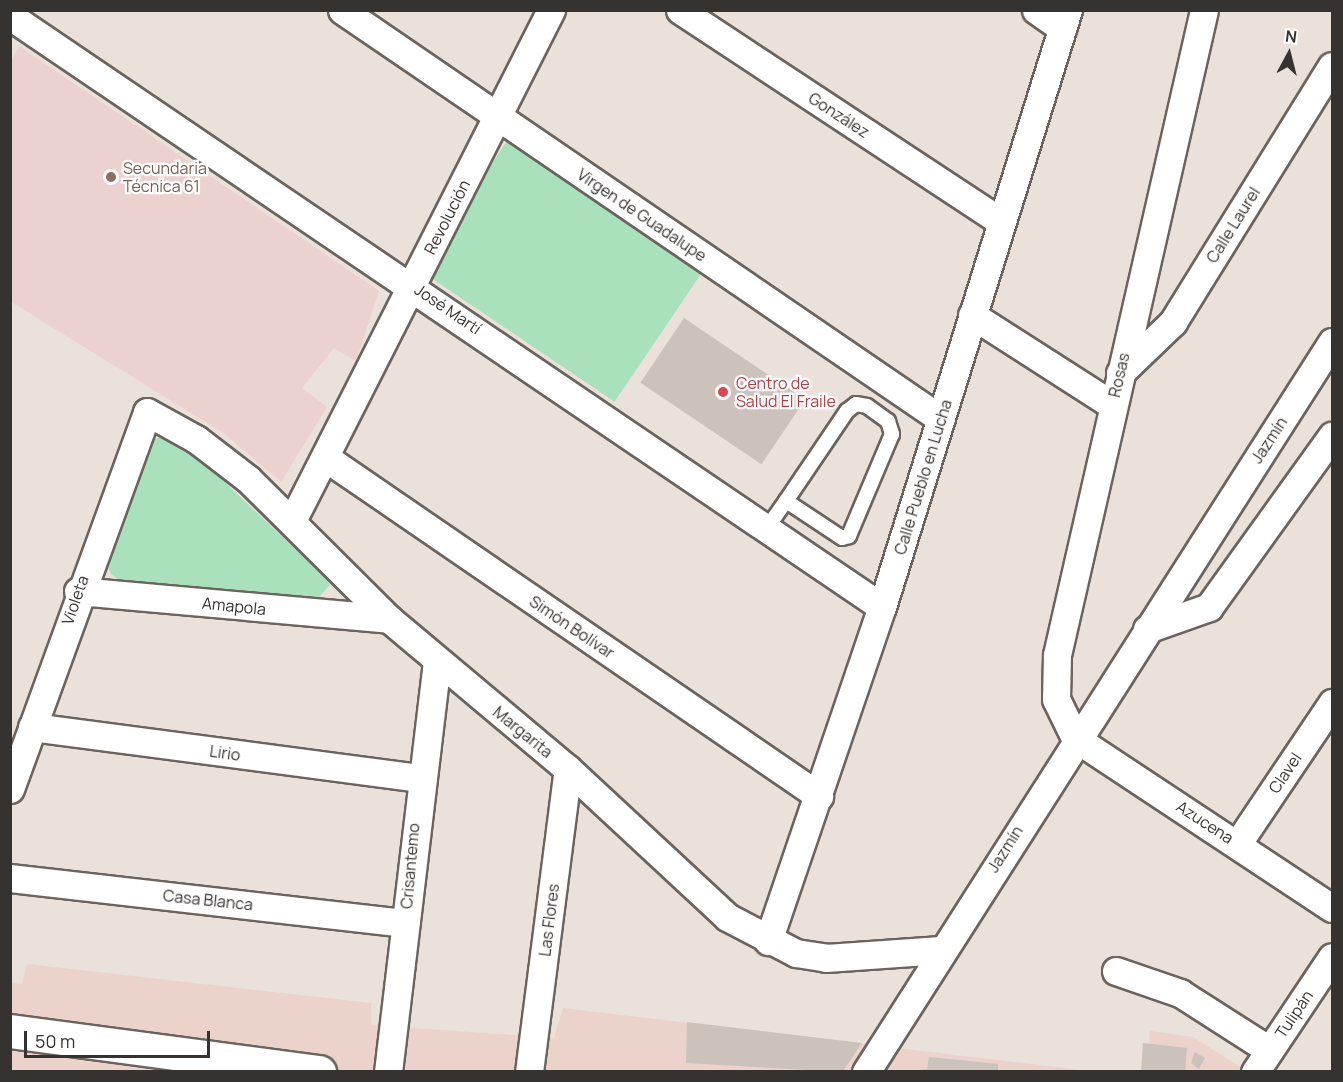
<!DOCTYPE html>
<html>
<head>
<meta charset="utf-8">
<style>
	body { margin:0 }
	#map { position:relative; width:1343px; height:1082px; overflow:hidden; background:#eae1da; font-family:Manrope,sans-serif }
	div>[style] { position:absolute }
	.commercial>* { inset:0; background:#ebd2cb }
	.education>* { inset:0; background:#ecd2ce }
	.green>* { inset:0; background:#a8e1bb; transform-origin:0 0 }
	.building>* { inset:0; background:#cbc2bc; transform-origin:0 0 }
	.roads { filter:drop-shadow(2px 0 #6b635e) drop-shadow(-2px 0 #6b635e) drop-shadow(0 2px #6b635e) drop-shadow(0 -2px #6b635e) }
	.lane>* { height:14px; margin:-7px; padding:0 7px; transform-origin:7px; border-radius:7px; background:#fff }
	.street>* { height:27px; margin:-13.5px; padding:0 13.5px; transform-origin:13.5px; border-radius:13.5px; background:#fff }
	.secondary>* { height:33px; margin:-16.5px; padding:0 16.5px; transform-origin:16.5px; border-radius:16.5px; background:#fff }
	.dots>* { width:16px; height:16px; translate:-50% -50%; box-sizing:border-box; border:3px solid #fff; border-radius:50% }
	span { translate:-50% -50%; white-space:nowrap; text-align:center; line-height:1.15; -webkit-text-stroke:4.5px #fff; paint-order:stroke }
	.street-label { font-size:16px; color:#363230 }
	.education-label { font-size:16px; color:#785e54 }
	.left { translate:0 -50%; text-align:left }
	.health-label { font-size:16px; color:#be3a42 }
	.frame { position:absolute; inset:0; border:12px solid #363230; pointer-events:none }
	.north { position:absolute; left:1259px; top:24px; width:60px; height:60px; -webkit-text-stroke:4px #fff; paint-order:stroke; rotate:7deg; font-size:16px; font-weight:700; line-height:24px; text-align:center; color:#363230 }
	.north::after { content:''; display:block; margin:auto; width:21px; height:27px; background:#363230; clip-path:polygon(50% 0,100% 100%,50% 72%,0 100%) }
	.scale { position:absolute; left:24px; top:1031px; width:186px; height:27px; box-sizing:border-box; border:3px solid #363230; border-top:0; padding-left:8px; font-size:18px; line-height:21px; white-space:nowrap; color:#363230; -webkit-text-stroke:4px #fff; paint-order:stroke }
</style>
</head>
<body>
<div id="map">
	<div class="commercial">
		<div style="clip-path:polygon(27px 964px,371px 1003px,371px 1025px,554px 1038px,563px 1008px,1089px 1071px,11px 1072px,11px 983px,22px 984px)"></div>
		<div style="clip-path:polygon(1150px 1031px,1193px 1037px,1246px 1071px,1147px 1072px)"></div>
	</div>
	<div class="education">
		<div style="clip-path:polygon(19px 46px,379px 291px,356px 361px,334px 348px,302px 388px,327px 407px,281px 482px,225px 434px,11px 302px,10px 63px)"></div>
	</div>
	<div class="green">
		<div style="left:507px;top:141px;width:235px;height:156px;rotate:34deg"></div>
		<div style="clip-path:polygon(164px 437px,198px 457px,325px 577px,330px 585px,319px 597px,307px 602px,119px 580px,111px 574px,105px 559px,147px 440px)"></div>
	</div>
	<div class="building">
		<div style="left:684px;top:318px;width:146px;height:78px;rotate:34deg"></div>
		<div style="clip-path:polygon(687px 1022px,862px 1043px,842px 1072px,686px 1063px)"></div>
		<div style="clip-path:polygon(1143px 1043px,1187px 1048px,1185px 1072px,1141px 1072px)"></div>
		<div style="clip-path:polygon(1195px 1052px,1205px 1058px,1199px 1069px,1191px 1063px)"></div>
		<div style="clip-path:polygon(929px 1057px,998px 1064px,998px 1072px,905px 1072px,927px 1069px)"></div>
	</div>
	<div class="roads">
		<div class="lane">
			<div style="left:767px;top:528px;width:33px;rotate:-55deg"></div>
			<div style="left:786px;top:501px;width:109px;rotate:-55.9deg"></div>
			<div style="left:847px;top:411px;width:11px;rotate:-38deg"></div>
			<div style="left:856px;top:404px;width:11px;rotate:10deg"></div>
			<div style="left:867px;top:406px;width:26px;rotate:36deg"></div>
			<div style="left:888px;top:421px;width:14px;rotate:73deg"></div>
			<div style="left:892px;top:434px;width:111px;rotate:112.9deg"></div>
			<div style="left:849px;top:536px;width:7px;rotate:164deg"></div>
			<div style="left:842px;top:538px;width:67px;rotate:-146.5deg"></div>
		</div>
		<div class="street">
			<div style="left:342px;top:10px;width:725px;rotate:34.33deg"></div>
			<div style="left:680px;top:10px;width:382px;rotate:33.4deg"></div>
			<div style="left:1036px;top:10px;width:32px;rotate:35deg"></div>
			<div style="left:1204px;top:10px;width:662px;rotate:102.84deg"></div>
			<div style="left:1057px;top:655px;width:44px;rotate:91.3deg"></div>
			<div style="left:1056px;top:699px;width:43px;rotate:64deg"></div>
			<div style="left:1075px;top:738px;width:308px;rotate:33.5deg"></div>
			<div style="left:10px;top:16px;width:1053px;rotate:34.13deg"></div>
			<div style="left:972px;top:315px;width:166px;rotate:32.7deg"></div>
			<div style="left:1120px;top:373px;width:74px;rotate:-43.9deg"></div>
			<div style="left:1173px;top:322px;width:301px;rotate:-58.2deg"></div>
			<div style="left:326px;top:458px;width:598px;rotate:34.43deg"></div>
			<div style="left:293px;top:519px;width:571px;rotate:-63.12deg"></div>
			<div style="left:78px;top:591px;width:312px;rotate:5.1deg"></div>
			<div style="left:1147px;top:629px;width:66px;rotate:-19.5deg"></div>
			<div style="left:1209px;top:607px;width:211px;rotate:-54.3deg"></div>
			<div style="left:32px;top:727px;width:390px;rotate:7.5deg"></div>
			<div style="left:10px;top:789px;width:401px;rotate:-70deg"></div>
			<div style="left:147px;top:412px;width:56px;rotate:28.9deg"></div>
			<div style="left:196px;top:439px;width:66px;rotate:37.6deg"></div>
			<div style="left:248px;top:479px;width:199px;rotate:44.8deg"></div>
			<div style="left:389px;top:619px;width:234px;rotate:40deg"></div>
			<div style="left:568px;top:769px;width:217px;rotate:42.9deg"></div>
			<div style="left:727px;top:917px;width:78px;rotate:27.6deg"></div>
			<div style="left:796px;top:953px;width:30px;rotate:9deg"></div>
			<div style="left:826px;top:958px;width:115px;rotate:-4deg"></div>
			<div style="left:1238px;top:843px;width:169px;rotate:-56.1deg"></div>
			<div style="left:10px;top:878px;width:398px;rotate:6.5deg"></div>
			<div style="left:768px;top:941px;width:353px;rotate:-71.2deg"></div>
			<div style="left:882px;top:607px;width:625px;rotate:-72.7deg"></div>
			<div style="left:1116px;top:971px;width:68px;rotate:19deg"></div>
			<div style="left:1180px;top:993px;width:106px;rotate:32.6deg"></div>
			<div style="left:388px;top:1072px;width:413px;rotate:-83.2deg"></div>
			<div style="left:529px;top:1072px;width:305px;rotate:-82.7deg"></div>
			<div style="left:866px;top:1072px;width:866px;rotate:-57.45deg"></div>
			<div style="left:1255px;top:1072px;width:138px;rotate:-56.2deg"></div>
		</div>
		<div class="secondary">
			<div style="left:10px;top:1031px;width:312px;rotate:7.6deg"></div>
		</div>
	</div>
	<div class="dots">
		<div style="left:111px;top:177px;background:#8d6e63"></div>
		<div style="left:723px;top:392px;background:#e0444e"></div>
	</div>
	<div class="street-label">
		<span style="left:839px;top:115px;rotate:33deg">González</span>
		<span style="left:642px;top:215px;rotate:34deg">Virgen de Guadalupe</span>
		<span style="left:447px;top:217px;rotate:-63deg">Revolución</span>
		<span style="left:1233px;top:225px;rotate:-58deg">Calle Laurel</span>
		<span style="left:448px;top:309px;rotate:34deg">José Martí</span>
		<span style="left:1119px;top:375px;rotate:-77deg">Rosas</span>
		<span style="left:1269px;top:440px;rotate:-57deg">Jazmín</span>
		<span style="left:923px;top:477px;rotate:-73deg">Calle Pueblo en Lucha</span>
		<span style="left:75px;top:600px;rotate:-71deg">Violeta</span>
		<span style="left:234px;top:606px;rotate:6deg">Amapola</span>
		<span style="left:572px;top:627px;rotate:34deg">Simón Bolívar</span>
		<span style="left:523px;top:732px;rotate:39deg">Margarita</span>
		<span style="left:225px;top:753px;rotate:8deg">Lirio</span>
		<span style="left:1285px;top:773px;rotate:-56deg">Clavel</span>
		<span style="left:1205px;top:822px;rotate:33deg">Azucena</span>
		<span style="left:1005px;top:849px;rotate:-58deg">Jazmín</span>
		<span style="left:410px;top:866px;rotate:-85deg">Crisantemo</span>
		<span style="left:208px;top:900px;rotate:6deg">Casa Blanca</span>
		<span style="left:549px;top:920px;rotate:-83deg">Las Flores</span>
		<span style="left:1294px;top:1014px;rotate:-56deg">Tulipán</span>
	</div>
	<div class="education-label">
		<span class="left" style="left:123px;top:177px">Secundaria<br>Técnica 61</span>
	</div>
	<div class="health-label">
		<span class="left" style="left:736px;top:392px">Centro de<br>Salud El Fraile</span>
	</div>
	<div class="frame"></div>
	<div class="north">N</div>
	<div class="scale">50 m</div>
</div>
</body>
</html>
